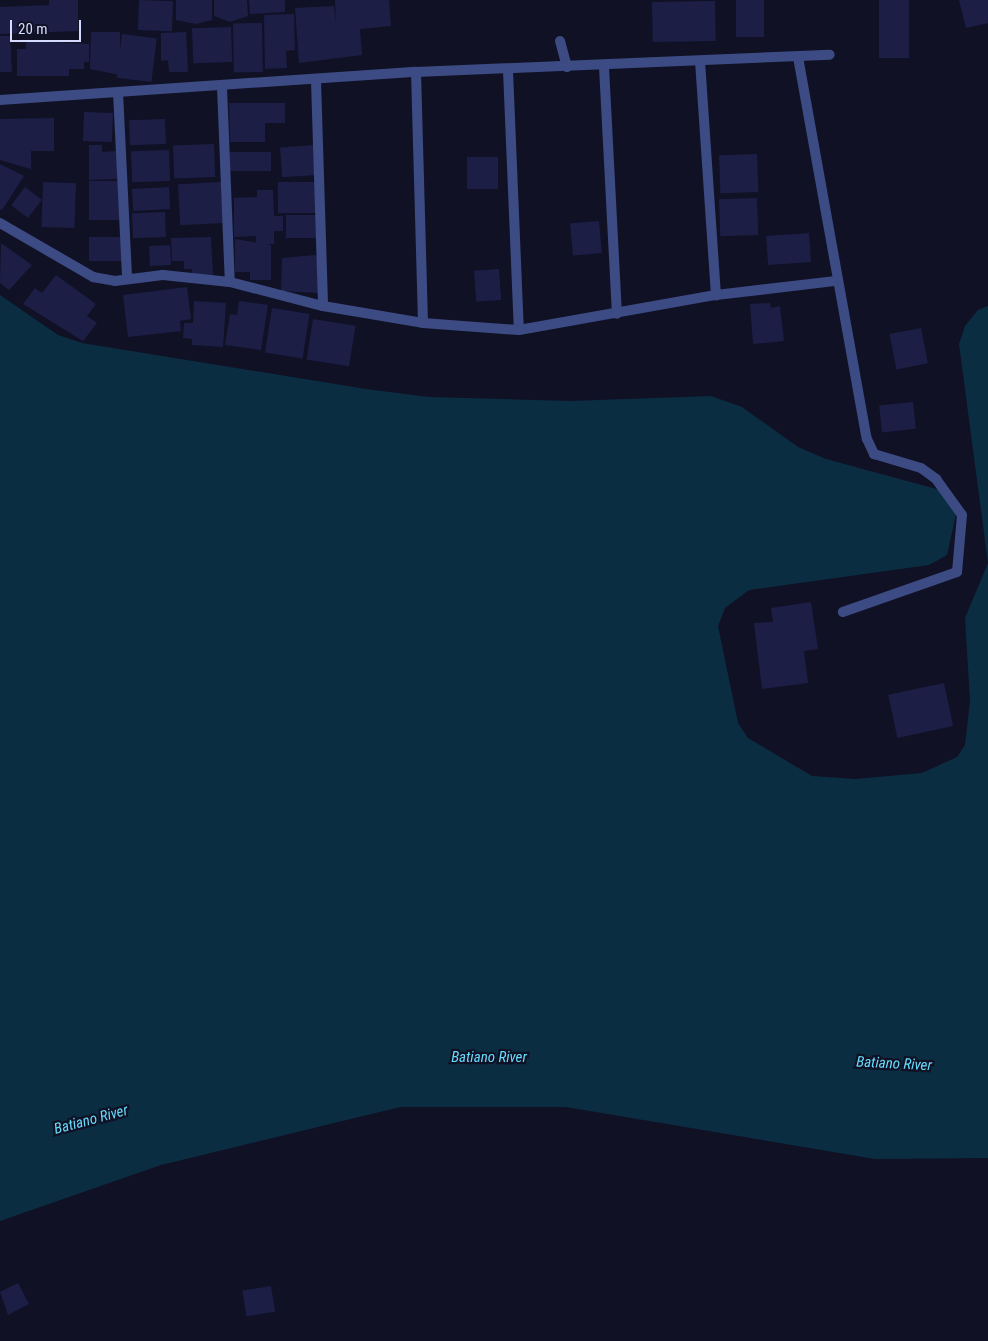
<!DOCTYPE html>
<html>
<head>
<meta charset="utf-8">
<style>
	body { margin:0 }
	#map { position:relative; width:988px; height:1341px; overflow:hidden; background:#101125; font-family:"Roboto Condensed",sans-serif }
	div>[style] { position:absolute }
	.water>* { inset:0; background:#0b2d42 }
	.building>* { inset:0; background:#1c1e46; transform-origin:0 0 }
	.minor>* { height:10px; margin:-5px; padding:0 5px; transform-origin:5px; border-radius:5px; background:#3c4b83 }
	span { translate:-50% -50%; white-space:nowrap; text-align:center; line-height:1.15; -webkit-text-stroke:4.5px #101125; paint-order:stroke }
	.water-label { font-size:15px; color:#66dcfb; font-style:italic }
	.scale { position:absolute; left:10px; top:20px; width:71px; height:22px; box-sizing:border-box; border:2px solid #d5dbfe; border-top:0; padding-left:6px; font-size:15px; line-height:18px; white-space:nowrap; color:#d5dbfe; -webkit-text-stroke:4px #101125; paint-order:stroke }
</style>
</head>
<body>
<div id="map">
	<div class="water">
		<div style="clip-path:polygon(0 295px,58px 335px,82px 343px,366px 389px,429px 397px,570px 401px,711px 396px,742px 407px,798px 447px,826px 459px,940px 490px,956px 514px,947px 555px,929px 565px,749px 590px,725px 608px,718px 626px,738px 723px,748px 738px,812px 776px,855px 779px,922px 773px,957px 757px,965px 745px,970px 701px,965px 618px,988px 563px,959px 344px,965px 326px,978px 310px,988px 306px,988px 1158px,875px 1159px,566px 1107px,400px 1107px,161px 1165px,0 1221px)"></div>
	</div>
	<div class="building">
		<div style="clip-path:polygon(49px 0,78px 0,78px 31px,0 34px,0 7px,49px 5px)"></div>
		<div style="left:139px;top:0;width:34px;height:30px;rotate:2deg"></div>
		<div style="clip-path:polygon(176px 0,212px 0,212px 20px,196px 24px,176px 20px)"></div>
		<div style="clip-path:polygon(214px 0,247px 0,248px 16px,230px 22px,214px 16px)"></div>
		<div style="clip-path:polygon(249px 0,285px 0,285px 12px,250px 14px)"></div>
		<div style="clip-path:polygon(335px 0,389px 0,391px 26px,360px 29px,362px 55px,299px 63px,295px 8px,334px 6px,336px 24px)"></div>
		<div style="left:736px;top:0;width:28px;height:37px"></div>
		<div style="left:879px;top:0;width:30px;height:58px"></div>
		<div style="clip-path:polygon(959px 0,988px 0,988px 23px,966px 28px)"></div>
		<div style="left:715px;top:1px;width:40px;height:63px;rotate:89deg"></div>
		<div style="clip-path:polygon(294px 14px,295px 50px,286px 51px,287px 68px,265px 69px,264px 15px)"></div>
		<div style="left:262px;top:23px;width:49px;height:29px;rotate:89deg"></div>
		<div style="left:231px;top:27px;width:35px;height:39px;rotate:88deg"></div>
		<div style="clip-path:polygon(91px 32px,120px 32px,120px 75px,90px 69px)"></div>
		<div style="clip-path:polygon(186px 32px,188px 72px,169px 72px,168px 60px,161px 61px,161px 33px)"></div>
		<div style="left:122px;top:34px;width:35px;height:44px;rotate:7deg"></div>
		<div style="clip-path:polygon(0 36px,10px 36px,12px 72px,0 72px)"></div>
		<div style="clip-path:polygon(26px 41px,89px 44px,89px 62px,84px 62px,84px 69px,69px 69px,69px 76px,17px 76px,17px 49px,26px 49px)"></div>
		<div style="clip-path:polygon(229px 103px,285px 103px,285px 123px,265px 123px,265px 142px,230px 142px)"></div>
		<div style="left:84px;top:112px;width:29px;height:29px;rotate:2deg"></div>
		<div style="clip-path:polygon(54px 118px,54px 151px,31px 151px,31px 169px,0 160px,0 119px)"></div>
		<div style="left:165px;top:119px;width:25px;height:36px;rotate:88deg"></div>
		<div style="left:214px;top:144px;width:33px;height:41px;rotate:88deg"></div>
		<div style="clip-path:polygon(89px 145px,102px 145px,102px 152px,117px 151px,117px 179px,89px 180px)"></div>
		<div style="left:315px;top:145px;width:30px;height:35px;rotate:86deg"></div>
		<div style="left:169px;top:150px;width:31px;height:38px;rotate:88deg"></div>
		<div style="left:228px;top:152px;width:43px;height:19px"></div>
		<div style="left:757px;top:154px;width:38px;height:38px;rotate:88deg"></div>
		<div style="left:498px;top:157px;width:32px;height:31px;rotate:90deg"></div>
		<div style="clip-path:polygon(0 164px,24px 176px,2px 210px,0 209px)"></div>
		<div style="left:89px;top:181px;width:31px;height:39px"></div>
		<div style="left:43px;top:182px;width:33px;height:45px;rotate:2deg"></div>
		<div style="left:221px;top:182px;width:41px;height:43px;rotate:87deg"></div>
		<div style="left:278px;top:182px;width:40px;height:31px"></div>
		<div style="left:25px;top:187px;width:21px;height:23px;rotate:37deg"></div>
		<div style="left:169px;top:187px;width:22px;height:37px;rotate:87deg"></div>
		<div style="clip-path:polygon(257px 190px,273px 190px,274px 216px,283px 216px,283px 231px,274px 231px,274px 244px,256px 244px,256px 236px,234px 237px,234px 198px,257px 197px)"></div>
		<div style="left:757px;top:198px;width:37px;height:38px;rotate:88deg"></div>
		<div style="left:165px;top:212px;width:25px;height:33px;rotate:88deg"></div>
		<div style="left:286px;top:215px;width:32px;height:23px"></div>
		<div style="left:599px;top:221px;width:32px;height:29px;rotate:85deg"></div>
		<div style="left:809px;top:233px;width:29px;height:43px;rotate:86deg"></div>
		<div style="left:124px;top:237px;width:24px;height:35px;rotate:90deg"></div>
		<div style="clip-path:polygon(211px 237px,213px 276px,192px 276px,192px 269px,184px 269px,184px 261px,172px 261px,171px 238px)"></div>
		<div style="clip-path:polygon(235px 239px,271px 245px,271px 280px,250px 280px,250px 272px,235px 272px)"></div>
		<div style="clip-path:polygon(1px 243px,32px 265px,9px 290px,0 283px)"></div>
		<div style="left:170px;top:245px;width:20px;height:21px;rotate:87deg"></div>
		<div style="clip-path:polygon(315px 255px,320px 260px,321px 293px,281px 291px,282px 258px)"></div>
		<div style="left:499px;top:269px;width:31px;height:25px;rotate:86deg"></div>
		<div style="clip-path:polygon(56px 275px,96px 304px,87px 316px,97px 323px,83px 341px,23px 304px,35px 288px,42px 293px)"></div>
		<div style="clip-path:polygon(187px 287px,191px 319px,180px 321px,181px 331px,128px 337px,123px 295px)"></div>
		<div style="clip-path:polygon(194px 301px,226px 303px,223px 347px,192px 345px,192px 339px,183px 338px,184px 323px,193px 323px)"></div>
		<div style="clip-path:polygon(239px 301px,268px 305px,261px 350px,225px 345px,230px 314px,237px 315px)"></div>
		<div style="clip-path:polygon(770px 303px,771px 308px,780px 306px,784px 341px,753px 344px,750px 304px)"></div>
		<div style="left:272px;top:308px;width:38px;height:45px;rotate:9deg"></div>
		<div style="left:313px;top:319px;width:43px;height:41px;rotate:9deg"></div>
		<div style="left:921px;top:328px;width:36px;height:32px;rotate:79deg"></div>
		<div style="left:913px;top:402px;width:27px;height:34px;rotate:84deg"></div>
		<div style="clip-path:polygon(811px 602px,818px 649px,804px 651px,808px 683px,762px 689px,754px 623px,773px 622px,771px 608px)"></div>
		<div style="left:944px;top:683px;width:44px;height:57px;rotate:78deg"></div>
		<div style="clip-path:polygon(18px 1283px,29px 1304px,8px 1315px,0 1292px)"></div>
		<div style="left:271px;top:1286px;width:26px;height:29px;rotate:81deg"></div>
	</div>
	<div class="minor">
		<div style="left:560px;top:41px;width:27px;rotate:75deg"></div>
		<div style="left:798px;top:57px;width:388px;rotate:79.8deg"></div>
		<div style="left:867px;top:439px;width:17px;rotate:65deg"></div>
		<div style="left:874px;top:454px;width:49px;rotate:16.6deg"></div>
		<div style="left:921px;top:468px;width:19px;rotate:36deg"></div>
		<div style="left:936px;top:479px;width:44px;rotate:54.2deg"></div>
		<div style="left:962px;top:515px;width:57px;rotate:95deg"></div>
		<div style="left:957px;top:572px;width:121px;rotate:160.7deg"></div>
		<div style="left:700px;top:61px;width:235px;rotate:86.1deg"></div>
		<div style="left:604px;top:67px;width:247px;rotate:87deg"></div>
		<div style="left:508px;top:71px;width:259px;rotate:87.6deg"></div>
		<div style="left:416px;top:72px;width:251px;rotate:88.4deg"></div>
		<div style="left:316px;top:81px;width:225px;rotate:88.2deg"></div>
		<div style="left:222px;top:87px;width:195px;rotate:87.7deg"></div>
		<div style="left:118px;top:92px;width:187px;rotate:87.2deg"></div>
		<div style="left:0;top:100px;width:417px;rotate:-3.9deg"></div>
		<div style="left:416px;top:72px;width:414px;rotate:-2.4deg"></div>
		<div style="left:0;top:223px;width:108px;rotate:30.1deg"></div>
		<div style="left:93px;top:277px;width:22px;rotate:10deg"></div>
		<div style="left:115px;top:281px;width:48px;rotate:-7.1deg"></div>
		<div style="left:163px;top:275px;width:67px;rotate:6deg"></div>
		<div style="left:230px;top:282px;width:96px;rotate:14.5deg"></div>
		<div style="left:323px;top:306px;width:101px;rotate:9.6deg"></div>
		<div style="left:423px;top:323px;width:96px;rotate:4.2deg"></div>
		<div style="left:519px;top:330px;width:200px;rotate:-10.1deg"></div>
		<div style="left:716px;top:295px;width:121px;rotate:-6.7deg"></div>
	</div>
	<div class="water-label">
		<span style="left:489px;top:1058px">Batiano River</span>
		<span style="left:894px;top:1064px;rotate:3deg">Batiano River</span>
		<span style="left:91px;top:1120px;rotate:-15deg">Batiano River</span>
	</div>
	<div class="scale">20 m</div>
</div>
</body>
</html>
